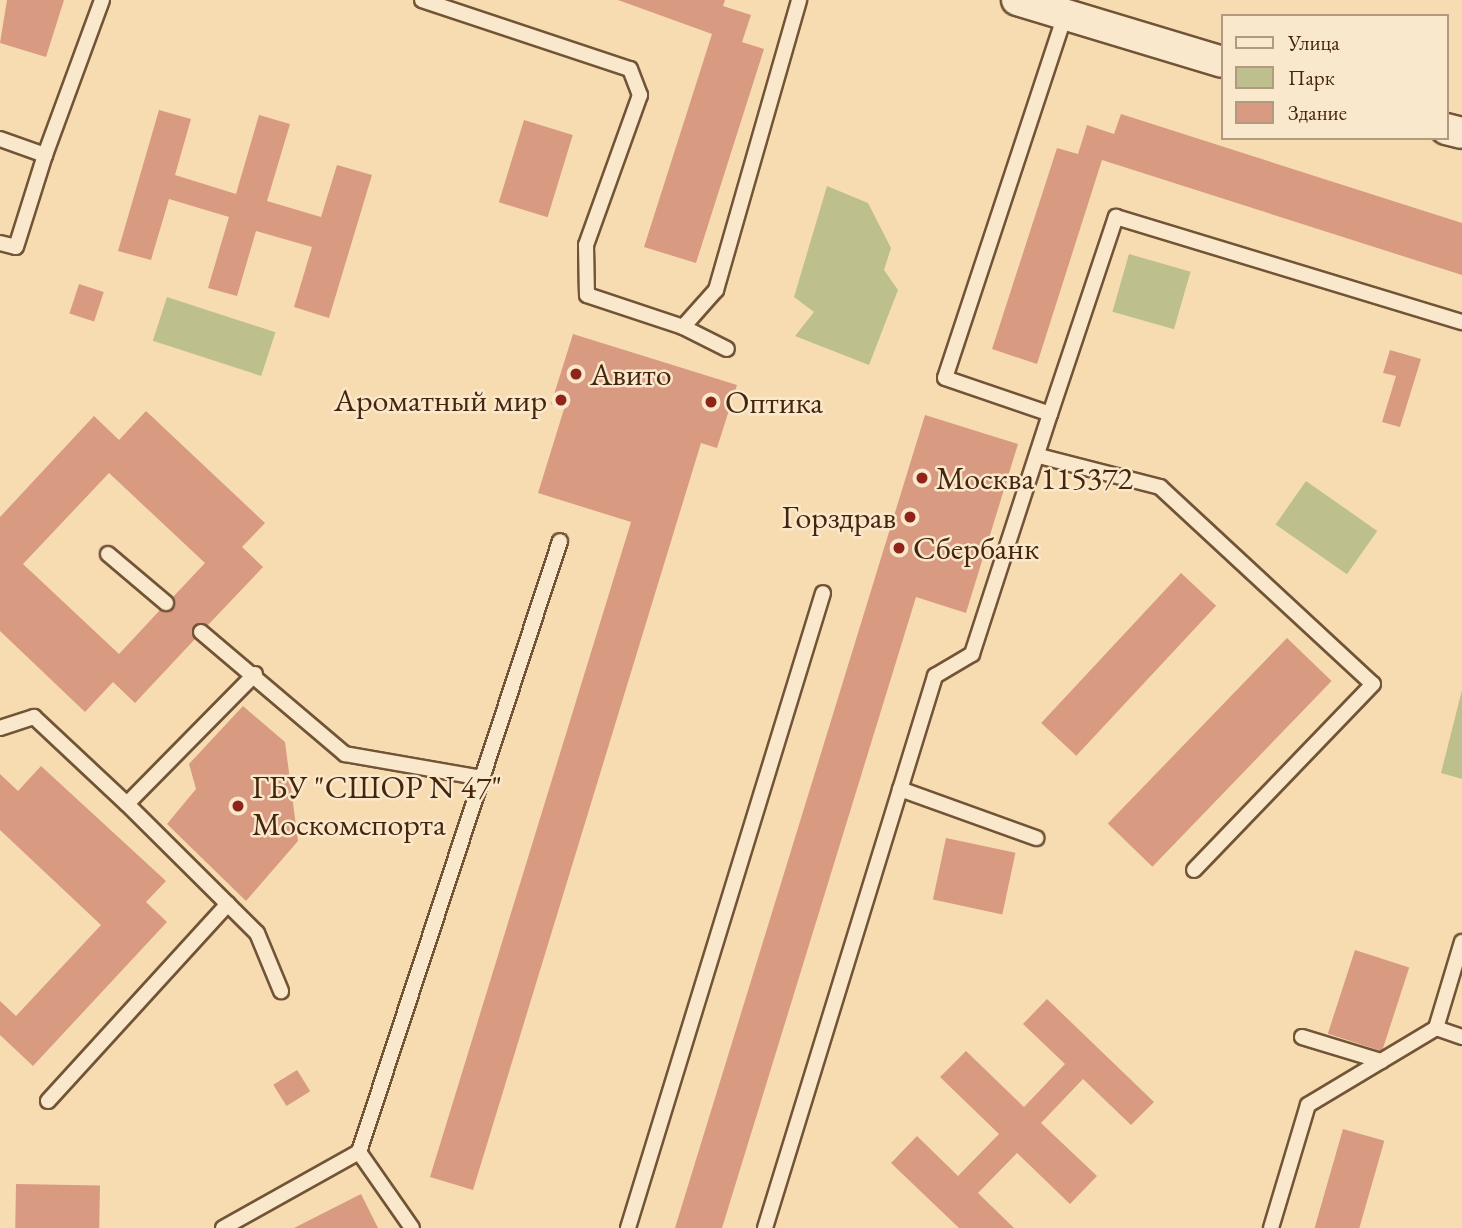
<!DOCTYPE html>
<html>
<head>
<meta charset="utf-8">
<style>
	body { margin:0 }
	#map { position:relative; width:1462px; height:1228px; overflow:hidden; background:#f7dcb2; font-family:"EB Garamond",serif }
	div>[style] { position:absolute }
	.green>* { inset:0; background:#bdc08c; transform-origin:0 0 }
	.building>* { inset:0; background:#d99a82; transform-origin:0 0 }
	.roads { filter:drop-shadow(2px 0 #725436) drop-shadow(-2px 0 #725436) drop-shadow(0 2px #725436) drop-shadow(0 -2px #725436) }
	.service>* { height:14px; margin:-7px; padding:0 7px; transform-origin:7px; border-radius:7px; background:#fae8cd }
	.minor>* { height:30px; margin:-15px; padding:0 15px; transform-origin:15px; border-radius:15px; background:#fae8cd }
	.dots>* { width:19px; height:19px; translate:-50% -50%; box-sizing:border-box; border:4px solid #fae8cd; border-radius:50% }
	span { translate:-50% -50%; white-space:nowrap; text-align:center; line-height:1.15; -webkit-text-stroke:5px #fae8cd; paint-order:stroke }
	.poi-label { font-size:32px; color:#45260d }
	.left { translate:0 -50%; text-align:left }
	.right { translate:-100% -50%; text-align:right }
	.legend { position:absolute; left:1221px; top:14px; width:228px; height:126px; box-sizing:border-box; background:#fae8cd; border:2px solid #b29a80; margin:0; padding:9px 12px; list-style:none; font-size:21px; color:#45260d }
	.legend li { display:flex; align-items:center; gap:14px; height:35px }
	.legend b { width:35px; border:2px solid #b29a80 }
</style>
</head>
<body>
<div id="map">
	<div class="green">
		<div style="clip-path:polygon(827px 186px,868px 203px,891px 248px,884px 270px,898px 290px,869px 365px,795px 336px,814px 312px,794px 297px)"></div>
		<div style="left:1129px;top:254px;width:64px;height:60px;rotate:16deg"></div>
		<div style="left:167px;top:297px;width:114px;height:46px;rotate:18deg"></div>
		<div style="left:1306px;top:481px;width:87px;height:53px;rotate:35deg"></div>
		<div style="clip-path:polygon(1462px 690px,1462px 779px,1441px 773px)"></div>
	</div>
	<div class="building">
		<div style="clip-path:polygon(7px 0,64px 0,46px 57px,0 43px)"></div>
		<div style="clip-path:polygon(618px 0,725px 0,723px 6px,751px 15px,742px 42px,764px 49px,696px 263px,644px 247px,712px 34px)"></div>
		<div style="clip-path:polygon(159px 110px,191px 119px,175px 175px,236px 194px,259px 115px,290px 124px,267px 201px,321px 217px,337px 165px,372px 175px,329px 318px,294px 307px,312px 247px,256px 231px,237px 296px,208px 288px,229px 217px,169px 199px,151px 260px,118px 251px)"></div>
		<div style="clip-path:polygon(1121px 114px,1462px 223px,1462px 275px,1102px 160px,1037px 364px,992px 349px,1057px 148px,1078px 154px,1087px 125px,1114px 134px)"></div>
		<div style="left:524px;top:120px;width:51px;height:86px;rotate:17deg"></div>
		<div style="left:79px;top:284px;width:26px;height:31px;rotate:18deg"></div>
		<div style="clip-path:polygon(573px 334px,737px 385px,717px 448px,701px 443px,473px 1190px,430px 1177px,631px 522px,538px 493px,564px 409px,551px 404px)"></div>
		<div style="clip-path:polygon(1390px 350px,1421px 359px,1400px 427px,1382px 422px,1396px 376px,1383px 373px)"></div>
		<div style="clip-path:polygon(evenodd,146px 411px,265px 523px,242px 547px,263px 567px,208px 625px,194px 625px,195px 639px,135px 703px,113px 682px,85px 712px,0 631px,0 517px,94px 416px,119px 440px,146px 411px,109px 473px,205px 563px,173px 597px,173px 610px,160px 610px,119px 654px,23px 564px,109px 473px)"></div>
		<div style="clip-path:polygon(925px 415px,1018px 444px,966px 613px,916px 597px,722px 1228px,675px 1228px)"></div>
		<div style="left:1181px;top:573px;width:48px;height:205px;rotate:43deg"></div>
		<div style="left:1287px;top:638px;width:62px;height:258px;rotate:44deg"></div>
		<div style="clip-path:polygon(243px 706px,285px 742px,298px 841px,246px 901px,167px 824px,196px 789px,189px 764px)"></div>
		<div style="clip-path:polygon(41px 766px,166px 881px,146px 902px,167px 922px,33px 1066px,0 1035px,0 1001px,16px 1016px,101px 925px,0 830px,0 774px,18px 791px)"></div>
		<div style="left:946px;top:838px;width:71px;height:63px;rotate:12deg"></div>
		<div style="left:1355px;top:950px;width:57px;height:88px;rotate:18deg"></div>
		<div style="clip-path:polygon(1047px 999px,1154px 1102px,1131px 1125px,1083px 1079px,1041px 1123px,1097px 1176px,1070px 1204px,1017px 1153px,978px 1193px,1014px 1228px,959px 1228px,891px 1163px,917px 1136px,958px 1176px,999px 1134px,940px 1077px,966px 1051px,1024px 1107px,1065px 1064px,1023px 1024px)"></div>
		<div style="left:297px;top:1070px;width:25px;height:28px;rotate:58deg"></div>
		<div style="left:1343px;top:1129px;width:43px;height:103px;rotate:16deg"></div>
		<div style="left:16px;top:1184px;width:84px;height:44px;rotate:1deg"></div>
		<div style="clip-path:polygon(361px 1194px,378px 1228px,294px 1228px)"></div>
	</div>
	<div class="roads">
		<div class="service">
			<div style="left:422px;top:0;width:219px;rotate:18.4deg"></div>
			<div style="left:630px;top:69px;width:28px;rotate:69deg"></div>
			<div style="left:640px;top:95px;width:159px;rotate:109.8deg"></div>
			<div style="left:586px;top:245px;width:50px;rotate:88.9deg"></div>
			<div style="left:587px;top:295px;width:101px;rotate:18.4deg"></div>
			<div style="left:683px;top:327px;width:50px;rotate:-48.3deg"></div>
			<div style="left:716px;top:290px;width:302px;rotate:-74deg"></div>
			<div style="left:1065px;top:15px;width:382px;rotate:108.3deg"></div>
			<div style="left:945px;top:378px;width:111px;rotate:18.9deg"></div>
			<div style="left:1050px;top:414px;width:208px;rotate:-71.5deg"></div>
			<div style="left:1116px;top:217px;width:362px;rotate:16.9deg"></div>
			<div style="left:0;top:139px;width:48px;rotate:19.6deg"></div>
			<div style="left:45px;top:155px;width:165px;rotate:-69.8deg"></div>
			<div style="left:0;top:243px;width:16px;rotate:14deg"></div>
			<div style="left:16px;top:247px;width:96px;rotate:-72.5deg"></div>
			<div style="left:683px;top:327px;width:49px;rotate:26.6deg"></div>
			<div style="left:1039px;top:456px;width:125px;rotate:14.4deg"></div>
			<div style="left:1160px;top:487px;width:290px;rotate:42.8deg"></div>
			<div style="left:1373px;top:684px;width:258px;rotate:133.9deg"></div>
			<div style="left:108px;top:554px;width:76px;rotate:40.2deg"></div>
			<div style="left:201px;top:632px;width:189px;rotate:40.3deg"></div>
			<div style="left:345px;top:754px;width:139px;rotate:9.9deg"></div>
			<div style="left:255px;top:674px;width:182px;rotate:134.6deg"></div>
			<div style="left:127px;top:804px;width:183px;rotate:44.8deg"></div>
			<div style="left:257px;top:933px;width:63px;rotate:67.5deg"></div>
			<div style="left:0;top:728px;width:36px;rotate:-18deg"></div>
			<div style="left:34px;top:717px;width:127px;rotate:43.1deg"></div>
			<div style="left:900px;top:789px;width:145px;rotate:19.8deg"></div>
			<div style="left:1436px;top:1028px;width:28px;rotate:19deg"></div>
			<div style="left:1302px;top:1037px;width:83px;rotate:16.9deg"></div>
			<div style="left:48px;top:1101px;width:267px;rotate:-47.6deg"></div>
			<div style="left:223px;top:1228px;width:156px;rotate:-29.2deg"></div>
			<div style="left:412px;top:1228px;width:93px;rotate:-124.9deg"></div>
			<div style="left:359px;top:1152px;width:643px;rotate:-71.79deg"></div>
			<div style="left:628px;top:1228px;width:664px;rotate:-72.93deg"></div>
			<div style="left:765px;top:1228px;width:578px;rotate:-72.88deg"></div>
			<div style="left:935px;top:676px;width:43px;rotate:-30.7deg"></div>
			<div style="left:972px;top:654px;width:252px;rotate:-72deg"></div>
			<div style="left:1271px;top:1228px;width:128px;rotate:-73.3deg"></div>
			<div style="left:1308px;top:1105px;width:149px;rotate:-31deg"></div>
			<div style="left:1436px;top:1028px;width:90px;rotate:-73.2deg"></div>
		</div>
		<div class="minor">
			<div style="left:1017px;top:0;width:214px;rotate:16.8deg"></div>
			<div style="left:1446px;top:129px;width:16px;rotate:14deg"></div>
		</div>
	</div>
	<div class="dots">
		<div style="left:576px;top:374px;background:#8f2418"></div>
		<div style="left:561px;top:400px;background:#8f2418"></div>
		<div style="left:711px;top:402px;background:#8f2418"></div>
		<div style="left:922px;top:478px;background:#8f2418"></div>
		<div style="left:910px;top:517px;background:#8f2418"></div>
		<div style="left:899px;top:548px;background:#8f2418"></div>
		<div style="left:238px;top:806px;background:#8f2418"></div>
	</div>
	<div class="poi-label">
		<span class="left" style="left:590px;top:374px">Авито</span>
		<span class="right" style="left:547px;top:400px">Ароматный мир</span>
		<span class="left" style="left:725px;top:402px">Оптика</span>
		<span class="left" style="left:936px;top:478px">Москва 115372</span>
		<span class="right" style="left:896px;top:517px">Горздрав</span>
		<span class="left" style="left:913px;top:548px">Сбербанк</span>
		<span class="left" style="left:252px;top:806px">ГБУ "СШОР N 47"<br>Москомспорта</span>
	</div>
	<ul class="legend">
	<li><b style="height:9px;background:#fae8cd"></b>Улица</li>
	<li><b style="height:19px;background:#bdc08c"></b>Парк</li>
	<li><b style="height:19px;background:#d99a82"></b>Здание</li>
	</ul>
</div>
</body>
</html>
